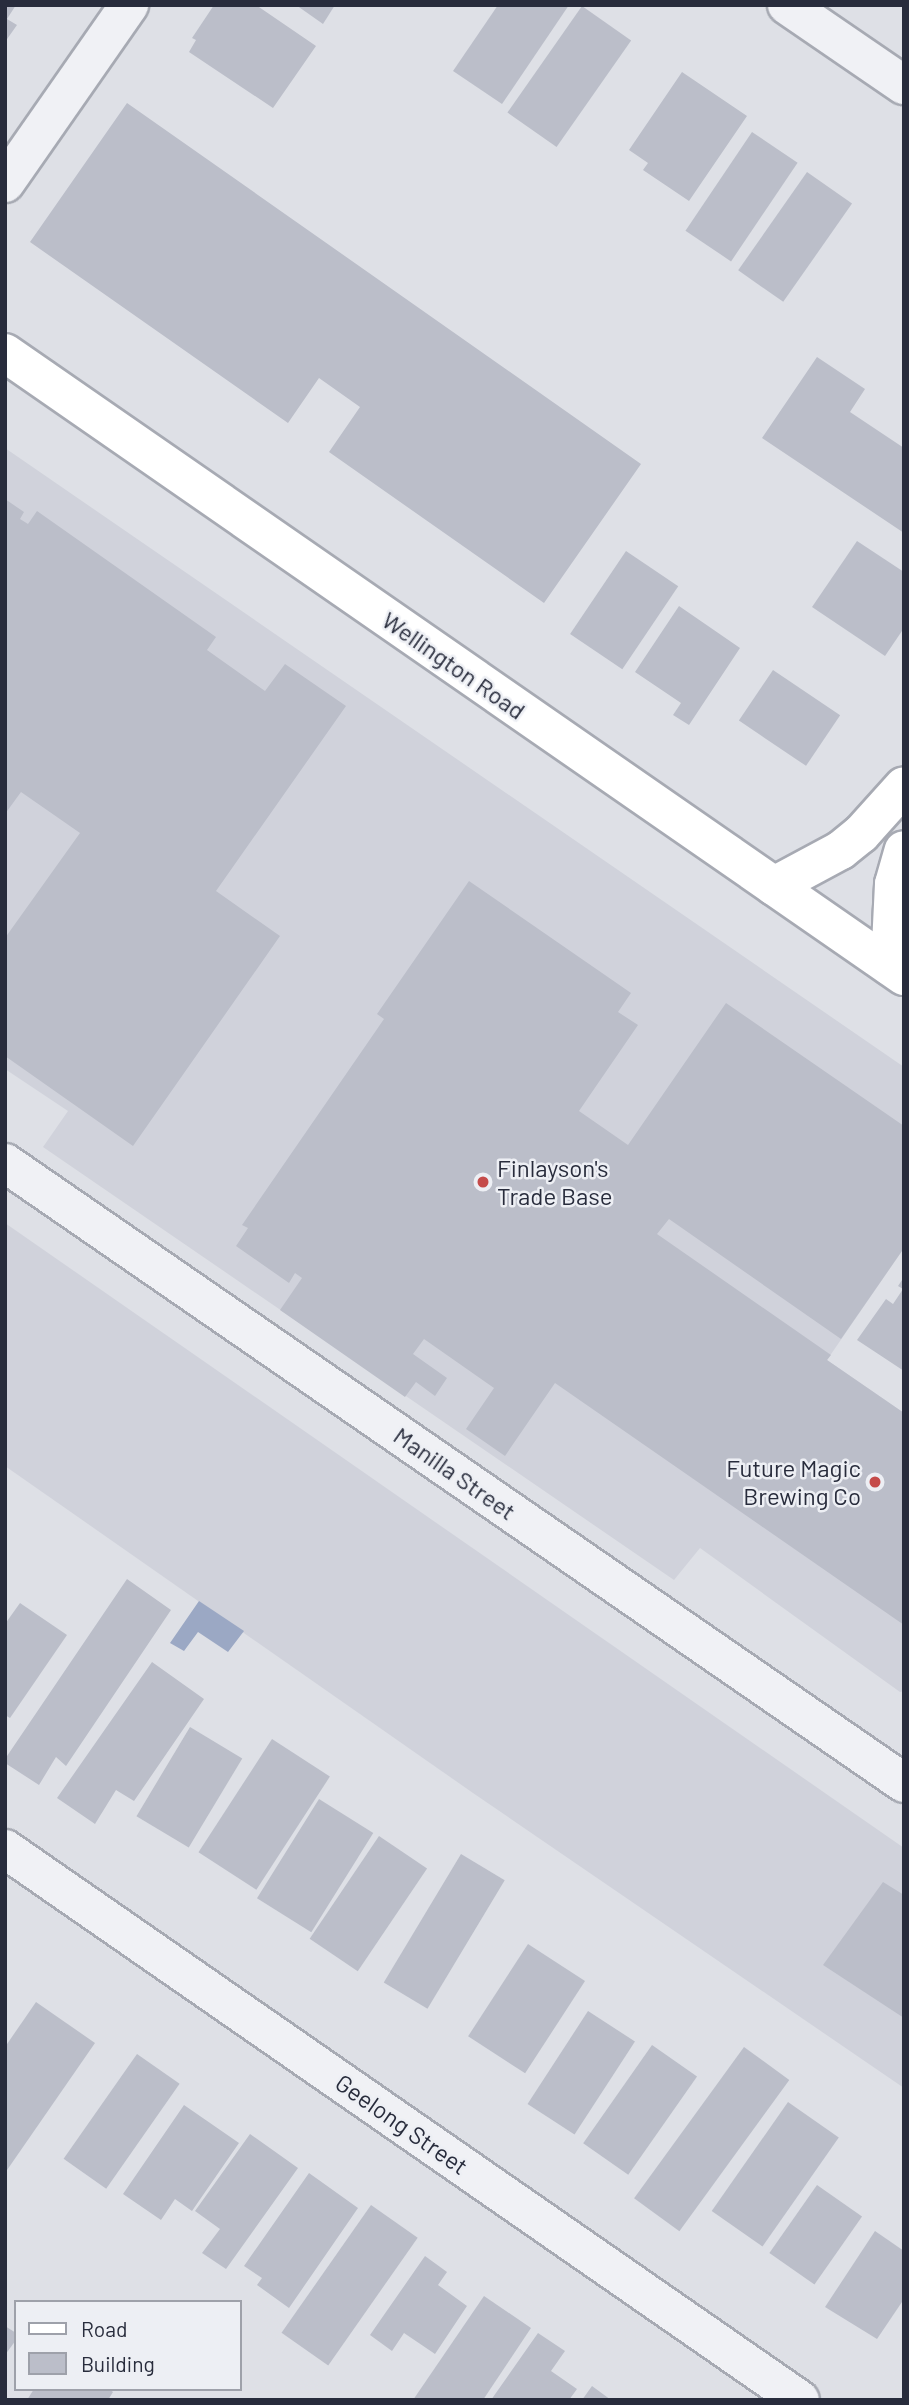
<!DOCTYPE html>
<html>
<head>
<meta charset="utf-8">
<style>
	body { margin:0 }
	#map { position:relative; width:909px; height:2405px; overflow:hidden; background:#dee0e6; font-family:Barlow,sans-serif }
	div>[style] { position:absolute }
	.built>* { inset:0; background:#d0d2db }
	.water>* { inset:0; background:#9ba8c4 }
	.building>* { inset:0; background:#bbbec9; transform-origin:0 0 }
	.roads { filter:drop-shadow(2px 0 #a7aab3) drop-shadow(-2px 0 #a7aab3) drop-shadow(0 2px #a7aab3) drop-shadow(0 -2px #a7aab3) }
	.street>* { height:38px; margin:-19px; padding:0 19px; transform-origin:19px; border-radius:19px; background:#f0f1f5 }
	.secondary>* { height:38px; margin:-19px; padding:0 19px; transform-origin:19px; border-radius:19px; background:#fff }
	.dots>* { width:19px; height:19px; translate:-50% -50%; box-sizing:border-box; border:4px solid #edeff4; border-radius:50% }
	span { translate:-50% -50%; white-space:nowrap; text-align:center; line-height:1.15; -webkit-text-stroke:5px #edeff4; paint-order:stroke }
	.street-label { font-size:24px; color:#282c3c }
	.poi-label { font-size:24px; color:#282c3c }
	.left { translate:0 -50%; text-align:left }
	.right { translate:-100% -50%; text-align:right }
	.frame { position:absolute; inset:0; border:7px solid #282c3c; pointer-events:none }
	.legend { position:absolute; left:14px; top:2300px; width:228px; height:91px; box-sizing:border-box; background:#edeff4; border:2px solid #9ea1aa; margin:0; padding:9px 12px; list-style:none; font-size:21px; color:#282c3c }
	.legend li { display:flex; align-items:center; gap:14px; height:35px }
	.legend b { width:35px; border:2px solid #9ea1aa }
</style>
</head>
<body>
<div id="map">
	<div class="built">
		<div style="clip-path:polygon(5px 448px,904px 1067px,904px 1248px,827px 1360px,904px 1413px,904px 1691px,900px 1692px,700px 1548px,674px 1580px,43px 1147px,68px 1111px,5px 1069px)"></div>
		<div style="clip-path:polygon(5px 1223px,904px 1848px,904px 2088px,473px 1793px,5px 1466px)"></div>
	</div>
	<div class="water">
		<div style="clip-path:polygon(199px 1601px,244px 1631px,228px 1652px,198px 1632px,184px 1651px,170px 1643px)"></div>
	</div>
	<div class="building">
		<div style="clip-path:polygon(5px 5px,16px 5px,7px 19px,17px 25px,5px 42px)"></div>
		<div style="clip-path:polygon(214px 5px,256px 5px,316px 46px,273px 108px,189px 52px,196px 40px,192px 38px)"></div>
		<div style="clip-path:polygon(296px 5px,335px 5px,323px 24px)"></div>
		<div style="clip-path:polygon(498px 5px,569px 5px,502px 104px,453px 71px)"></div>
		<div style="left:582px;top:6px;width:60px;height:130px;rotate:35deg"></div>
		<div style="clip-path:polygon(682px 72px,747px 116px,689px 201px,643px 170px,648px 163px,629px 150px)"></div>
		<div style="clip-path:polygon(127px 103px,641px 464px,544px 603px,329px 452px,360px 407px,319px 378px,288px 423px,30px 242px)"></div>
		<div style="left:752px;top:132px;width:55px;height:119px;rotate:34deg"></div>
		<div style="left:807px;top:172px;width:55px;height:120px;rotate:35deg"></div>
		<div style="clip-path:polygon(817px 357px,865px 389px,850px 412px,904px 448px,904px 533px,762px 438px)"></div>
		<div style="clip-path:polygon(5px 499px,24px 512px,20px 519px,28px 524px,37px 511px,216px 637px,207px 650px,265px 691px,285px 664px,346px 706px,216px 891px,280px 936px,133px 1146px,5px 1056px,5px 938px,80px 833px,21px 792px,5px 814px)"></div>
		<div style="clip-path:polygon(857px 541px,904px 572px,904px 628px,885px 656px,812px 607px)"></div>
		<div style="left:626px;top:551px;width:63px;height:100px;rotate:34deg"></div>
		<div style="clip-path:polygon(679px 606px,740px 648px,689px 725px,673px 715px,681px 703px,635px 672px)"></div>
		<div style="left:773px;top:670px;width:81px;height:61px;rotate:34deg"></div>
		<div style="clip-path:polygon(469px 881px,631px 993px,618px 1012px,638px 1025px,579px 1111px,628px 1145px,726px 1003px,904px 1126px,904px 1248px,841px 1339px,669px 1219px,657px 1234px,831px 1355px,827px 1360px,904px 1413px,904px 1625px,555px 1383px,505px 1456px,466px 1429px,494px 1388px,424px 1339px,413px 1354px,447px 1378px,435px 1396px,416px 1382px,405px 1397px,280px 1310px,302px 1278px,295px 1273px,289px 1283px,236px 1246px,248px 1228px,242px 1225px,384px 1019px,377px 1014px)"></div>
		<div style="clip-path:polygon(904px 1277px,904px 1371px,857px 1340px,886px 1299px,893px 1304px,903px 1289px,898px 1286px)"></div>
		<div style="clip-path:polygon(127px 1579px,171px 1610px,66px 1766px,56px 1757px,39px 1785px,5px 1763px,5px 1759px)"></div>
		<div style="clip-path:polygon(20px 1603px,67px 1635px,10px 1718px,5px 1715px,5px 1624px)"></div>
		<div style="clip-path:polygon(152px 1662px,204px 1699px,134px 1801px,116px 1790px,95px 1824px,57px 1798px)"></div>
		<div style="left:190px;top:1727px;width:61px;height:104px;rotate:31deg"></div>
		<div style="left:272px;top:1739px;width:69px;height:135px;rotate:33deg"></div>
		<div style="left:319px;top:1799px;width:64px;height:117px;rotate:32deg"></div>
		<div style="left:379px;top:1836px;width:58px;height:124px;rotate:34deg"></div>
		<div style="left:461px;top:1854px;width:51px;height:150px;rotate:31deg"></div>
		<div style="clip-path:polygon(883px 1882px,904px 1895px,904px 2018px,823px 1965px)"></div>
		<div style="left:528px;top:1944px;width:68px;height:110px;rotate:33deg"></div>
		<div style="clip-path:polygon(36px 2002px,95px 2043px,5px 2173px,5px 2047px)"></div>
		<div style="left:588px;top:2011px;width:56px;height:111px;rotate:33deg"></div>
		<div style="left:652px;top:2045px;width:55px;height:120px;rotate:35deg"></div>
		<div style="left:744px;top:2047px;width:56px;height:187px;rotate:36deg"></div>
		<div style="left:137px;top:2054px;width:52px;height:128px;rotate:35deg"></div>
		<div style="left:788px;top:2102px;width:62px;height:133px;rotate:35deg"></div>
		<div style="clip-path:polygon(184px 2105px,239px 2143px,192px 2211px,175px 2199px,161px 2220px,123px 2194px)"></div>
		<div style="clip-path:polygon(250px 2134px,298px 2168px,226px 2269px,202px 2253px,220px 2229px,195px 2211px)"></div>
		<div style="clip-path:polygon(309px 2173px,358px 2208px,289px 2308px,257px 2285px,262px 2278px,244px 2266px)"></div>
		<div style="left:817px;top:2185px;width:55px;height:83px;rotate:35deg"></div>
		<div style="left:371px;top:2205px;width:57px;height:156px;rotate:35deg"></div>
		<div style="clip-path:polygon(875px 2231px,904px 2251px,904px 2299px,877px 2339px,825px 2307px)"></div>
		<div style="clip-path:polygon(425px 2256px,447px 2272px,438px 2285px,467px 2306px,435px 2354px,404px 2333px,392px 2351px,370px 2335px)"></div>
		<div style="clip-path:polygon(484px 2296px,531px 2328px,483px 2400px,413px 2400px)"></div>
		<div style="clip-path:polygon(5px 2326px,16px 2333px,16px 2340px,5px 2355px)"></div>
		<div style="clip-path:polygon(538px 2333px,565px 2351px,551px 2371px,577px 2389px,569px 2400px,491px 2400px)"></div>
		<div style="clip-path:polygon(592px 2386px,611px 2400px,582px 2400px)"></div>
		<div style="clip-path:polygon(34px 2389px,109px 2389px,113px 2392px,108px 2400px,27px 2400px)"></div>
	</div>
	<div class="roads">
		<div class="street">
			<div style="left:787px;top:5px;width:142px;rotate:34.4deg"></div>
			<div style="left:5px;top:183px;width:217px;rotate:-55.1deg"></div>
			<div style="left:5px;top:1163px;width:1092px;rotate:34.59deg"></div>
			<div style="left:5px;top:1849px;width:967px;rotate:34.73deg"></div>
		</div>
		<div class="secondary">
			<div style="left:5px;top:353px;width:1094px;rotate:34.72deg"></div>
			<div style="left:774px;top:886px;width:76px;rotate:-28.2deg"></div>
			<div style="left:841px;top:850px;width:26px;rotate:-39deg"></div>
			<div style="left:861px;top:834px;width:64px;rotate:-48.1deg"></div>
			<div style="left:890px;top:966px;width:82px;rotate:-87.2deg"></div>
			<div style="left:894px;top:884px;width:35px;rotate:-74deg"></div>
		</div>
	</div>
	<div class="dots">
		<div style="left:483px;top:1182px;background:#c54b4a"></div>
		<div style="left:875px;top:1482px;background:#c54b4a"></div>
	</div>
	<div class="street-label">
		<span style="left:454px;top:665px;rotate:35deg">Wellington Road</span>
		<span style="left:455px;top:1473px;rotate:35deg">Manilla Street</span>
		<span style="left:402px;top:2124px;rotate:35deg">Geelong Street</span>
	</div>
	<div class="poi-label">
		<span class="left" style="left:497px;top:1182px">Finlayson's<br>Trade Base</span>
		<span class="right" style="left:861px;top:1482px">Future Magic<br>Brewing Co</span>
	</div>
	<div class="frame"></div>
	<ul class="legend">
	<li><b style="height:9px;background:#fff"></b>Road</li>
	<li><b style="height:19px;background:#bbbec9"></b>Building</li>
	</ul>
</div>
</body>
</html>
